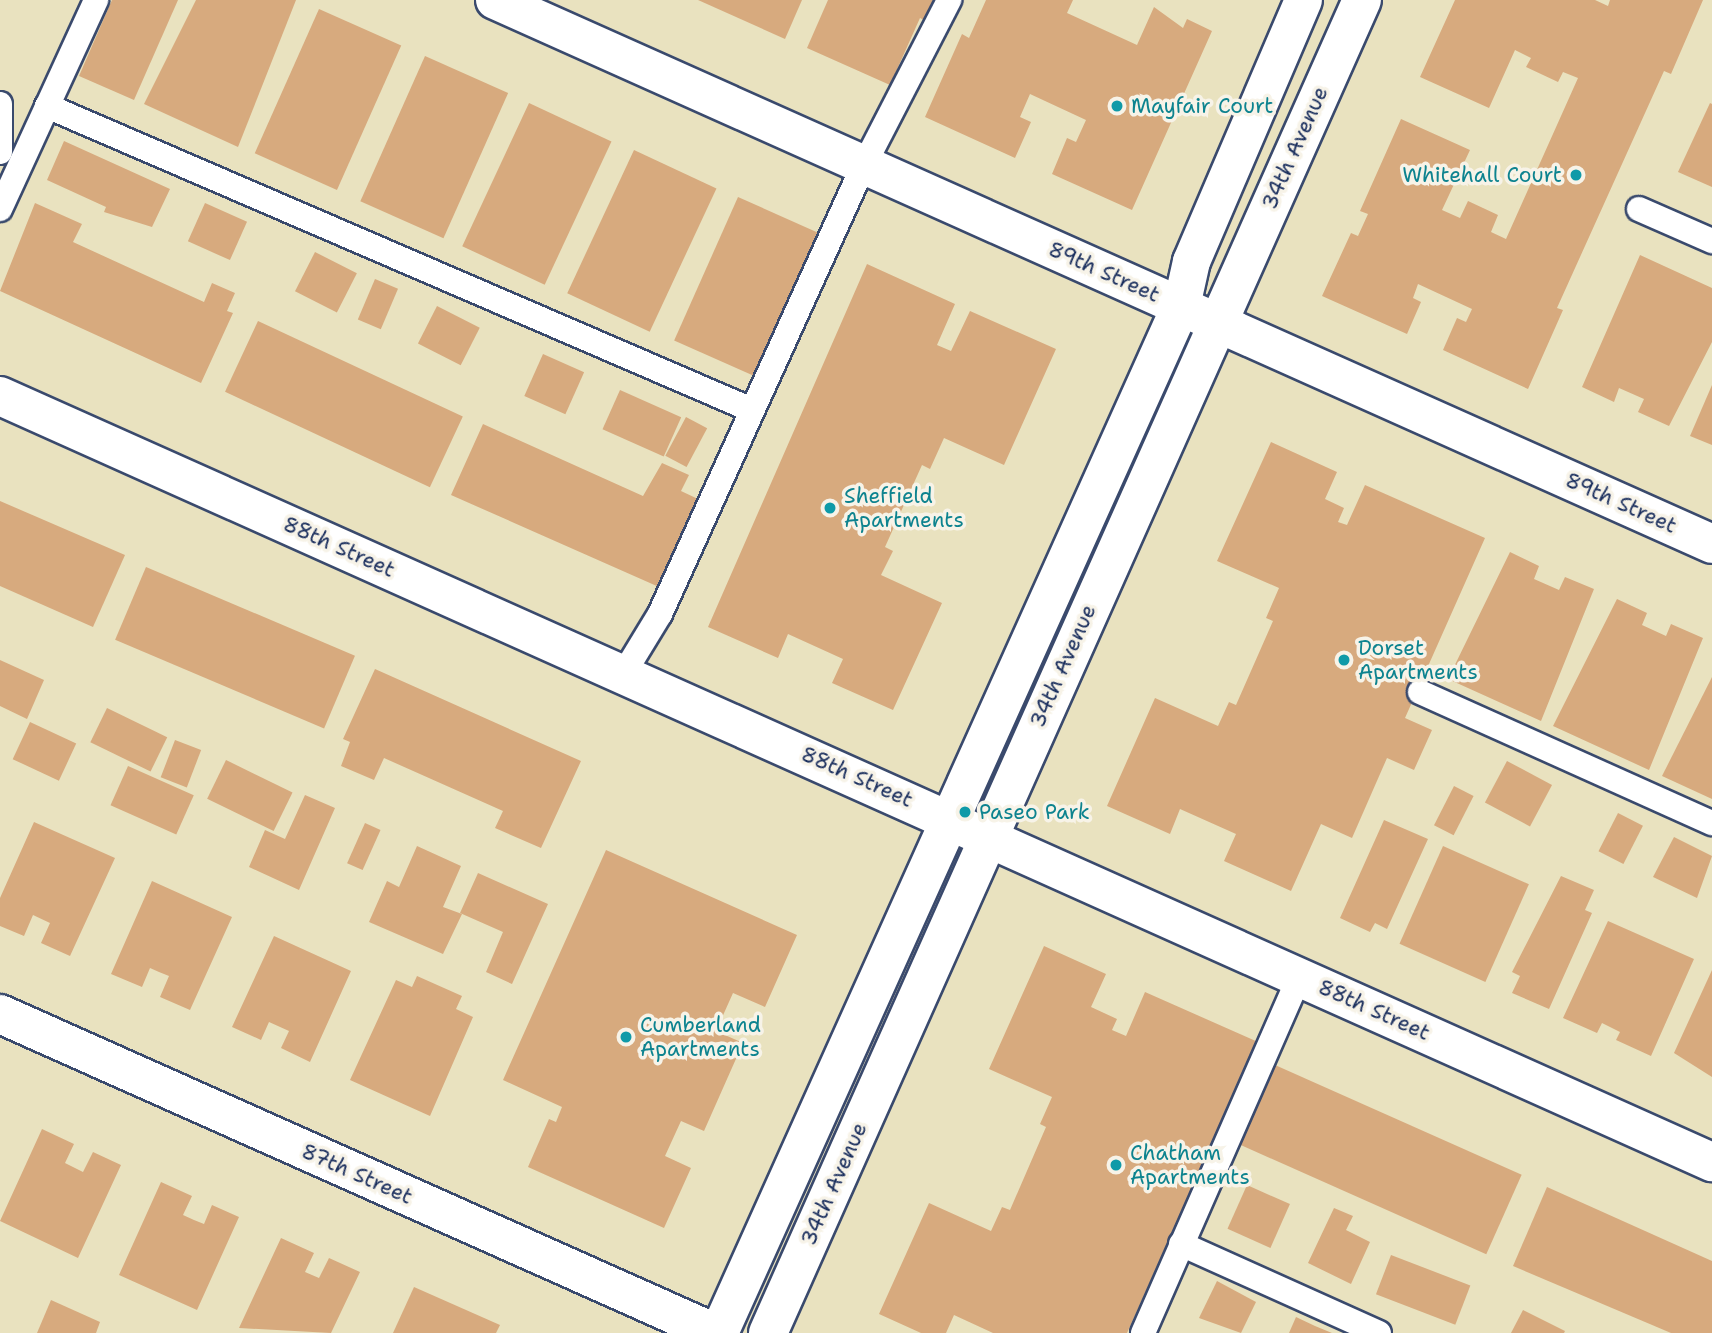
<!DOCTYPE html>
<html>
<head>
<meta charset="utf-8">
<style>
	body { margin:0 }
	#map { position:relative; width:1712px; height:1333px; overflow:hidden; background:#e9e2bf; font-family:"Shantell Sans",sans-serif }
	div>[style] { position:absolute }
	.building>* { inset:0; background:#d7aa7e; transform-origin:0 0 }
	.roads { filter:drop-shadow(2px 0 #3a4a6d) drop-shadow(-2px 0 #3a4a6d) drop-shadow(0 2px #3a4a6d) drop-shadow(0 -2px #3a4a6d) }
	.service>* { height:24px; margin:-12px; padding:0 12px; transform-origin:12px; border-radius:12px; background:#fff }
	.pedestrian>* { height:37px; margin:-18.5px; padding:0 18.5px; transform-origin:18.5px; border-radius:18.5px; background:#fff }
	.minor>* { height:38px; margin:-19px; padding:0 19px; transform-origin:19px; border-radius:19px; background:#fff }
	.dots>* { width:19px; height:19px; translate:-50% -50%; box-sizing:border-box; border:4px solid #f7f3e8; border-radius:50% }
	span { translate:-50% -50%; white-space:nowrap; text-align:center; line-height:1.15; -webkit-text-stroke:7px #f7f3e8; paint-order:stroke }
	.culture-label { font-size:21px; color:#0d838f }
	.left { translate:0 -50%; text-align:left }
	.right { translate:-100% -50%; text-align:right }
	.street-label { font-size:21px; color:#1b2f5e }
</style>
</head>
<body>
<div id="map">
	<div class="building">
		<div style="clip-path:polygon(112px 0,178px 0,134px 100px,79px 76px)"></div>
		<div style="clip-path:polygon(196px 0,296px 0,238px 147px,144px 104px)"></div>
		<div style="clip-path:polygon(698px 0,802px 0,785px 39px)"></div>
		<div style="clip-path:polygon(828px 0,935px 0,926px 21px,920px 18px,890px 85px,807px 48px)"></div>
		<div style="clip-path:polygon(986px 0,1073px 0,1067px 13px,1137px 45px,1154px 7px,1183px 28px,1187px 19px,1212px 31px,1132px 210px,1052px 174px,1067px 138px,1076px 142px,1086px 120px,1030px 94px,1020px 117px,1031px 122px,1015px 158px,925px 117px,962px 34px,969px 38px)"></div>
		<div style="clip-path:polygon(1455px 0,1595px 0,1608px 6px,1610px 0,1703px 0,1671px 74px,1664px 71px,1557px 308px,1563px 310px,1528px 389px,1443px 350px,1457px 318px,1466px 322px,1472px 309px,1418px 284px,1413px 298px,1421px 302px,1407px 334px,1322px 296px,1351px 233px,1358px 236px,1368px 214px,1360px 211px,1401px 119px,1470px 150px,1442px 210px,1460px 218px,1468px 201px,1498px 215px,1491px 232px,1506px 239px,1578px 78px,1563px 72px,1558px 82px,1526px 67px,1531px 58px,1515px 50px,1489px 108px,1420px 77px)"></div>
		<div style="left:319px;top:9px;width:90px;height:158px;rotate:24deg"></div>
		<div style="left:425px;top:56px;width:91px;height:159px;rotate:24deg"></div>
		<div style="left:529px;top:103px;width:91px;height:158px;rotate:25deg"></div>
		<div style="clip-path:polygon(1710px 103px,1712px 104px,1712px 187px,1678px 172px)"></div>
		<div style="clip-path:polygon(64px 141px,170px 189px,152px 227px,104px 212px,106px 207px,47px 180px)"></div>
		<div style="left:634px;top:150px;width:91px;height:158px;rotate:25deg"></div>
		<div style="left:738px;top:197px;width:92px;height:157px;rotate:24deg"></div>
		<div style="clip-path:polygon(35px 203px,82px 224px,73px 242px,204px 302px,212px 283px,235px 293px,227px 311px,233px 313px,201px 383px,0 291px)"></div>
		<div style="left:205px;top:203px;width:46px;height:42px;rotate:24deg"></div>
		<div style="left:315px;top:252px;width:47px;height:44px;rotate:27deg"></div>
		<div style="clip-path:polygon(1640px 255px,1712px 288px,1712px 342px,1669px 426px,1638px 412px,1644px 399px,1619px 388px,1614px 402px,1582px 387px)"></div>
		<div style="clip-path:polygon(867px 264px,955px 304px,937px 345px,951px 351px,970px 311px,1056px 349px,1004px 465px,944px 438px,930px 469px,922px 465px,885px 547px,893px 551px,881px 575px,942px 603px,893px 710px,832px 683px,843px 659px,788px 634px,778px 658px,708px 627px)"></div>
		<div style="left:375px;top:279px;width:25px;height:44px;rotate:23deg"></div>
		<div style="left:437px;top:306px;width:48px;height:42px;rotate:27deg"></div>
		<div style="left:258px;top:321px;width:226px;height:78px;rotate:25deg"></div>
		<div style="left:543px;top:354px;width:45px;height:46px;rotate:24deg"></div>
		<div style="clip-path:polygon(1712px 385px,1712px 445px,1690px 436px)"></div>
		<div style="left:620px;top:390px;width:67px;height:43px;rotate:24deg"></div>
		<div style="left:686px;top:417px;width:24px;height:44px;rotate:28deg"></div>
		<div style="clip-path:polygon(483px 424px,643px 496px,662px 463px,689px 475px,681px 491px,698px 499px,659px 587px,451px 495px)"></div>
		<div style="clip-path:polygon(1271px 442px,1337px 472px,1325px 499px,1344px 508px,1338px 522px,1347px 525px,1365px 485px,1485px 538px,1405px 718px,1432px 730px,1414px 770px,1387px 758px,1352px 838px,1321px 824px,1291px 891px,1224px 861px,1236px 834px,1180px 809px,1170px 834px,1107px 806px,1155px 698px,1218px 726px,1229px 702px,1236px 705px,1273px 621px,1266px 618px,1279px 588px,1217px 561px)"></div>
		<div style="clip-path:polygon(0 501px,125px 555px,93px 627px,0 586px)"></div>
		<div style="clip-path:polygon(1510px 552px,1539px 566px,1534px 579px,1559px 590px,1565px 577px,1594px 589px,1541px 721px,1448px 679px)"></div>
		<div style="left:146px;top:567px;width:227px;height:79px;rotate:23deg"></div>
		<div style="clip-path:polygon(1617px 599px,1647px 613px,1642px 625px,1666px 636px,1671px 624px,1703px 638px,1649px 770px,1553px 726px)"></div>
		<div style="clip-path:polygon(0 660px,44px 680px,27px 719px,0 706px)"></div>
		<div style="clip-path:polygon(375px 669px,581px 761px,541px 848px,495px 828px,503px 811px,384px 758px,374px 780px,341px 766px,350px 742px,343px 739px)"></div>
		<div style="clip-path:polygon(1712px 677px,1712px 799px,1662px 776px)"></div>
		<div style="left:107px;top:708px;width:67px;height:38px;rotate:26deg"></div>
		<div style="left:30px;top:722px;width:51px;height:41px;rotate:25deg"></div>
		<div style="left:175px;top:740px;width:28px;height:40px;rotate:21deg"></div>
		<div style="left:226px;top:760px;width:74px;height:43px;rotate:26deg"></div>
		<div style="left:1507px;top:761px;width:51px;height:47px;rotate:28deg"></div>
		<div style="left:128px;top:766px;width:72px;height:43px;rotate:24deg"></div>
		<div style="left:1454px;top:786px;width:22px;height:44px;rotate:27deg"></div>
		<div style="clip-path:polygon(305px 795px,335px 808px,299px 890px,249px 867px,265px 830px,285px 839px)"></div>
		<div style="left:1618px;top:813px;width:28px;height:43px;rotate:27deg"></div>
		<div style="clip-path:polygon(1384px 820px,1428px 839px,1387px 929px,1375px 923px,1370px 932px,1340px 918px)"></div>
		<div style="clip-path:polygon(34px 822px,115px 858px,70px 956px,41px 943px,50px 923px,33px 915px,24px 936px,0 926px,0 898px)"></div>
		<div style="left:365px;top:823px;width:17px;height:44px;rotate:24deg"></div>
		<div style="clip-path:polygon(1674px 837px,1712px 856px,1697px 898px,1653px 877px)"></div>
		<div style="clip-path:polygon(417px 846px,461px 866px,443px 907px,462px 914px,443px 954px,369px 922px,387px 881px,399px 887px)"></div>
		<div style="left:1443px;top:846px;width:94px;height:107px;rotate:24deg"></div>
		<div style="clip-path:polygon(606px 850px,797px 935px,765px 1007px,733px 993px,716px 1031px,743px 1043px,704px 1131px,681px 1121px,665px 1156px,691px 1168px,664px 1228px,528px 1167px,549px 1119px,556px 1122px,562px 1107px,503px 1080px)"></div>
		<div style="clip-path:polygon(478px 873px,548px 904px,512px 984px,486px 972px,503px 932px,460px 913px)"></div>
		<div style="clip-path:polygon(1561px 876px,1594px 890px,1585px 910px,1592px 913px,1549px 1009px,1512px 993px,1520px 976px,1512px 972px)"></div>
		<div style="clip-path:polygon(152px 881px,232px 917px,190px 1010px,160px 997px,169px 976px,159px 972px,150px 968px,142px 987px,111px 974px)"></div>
		<div style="clip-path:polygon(1608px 921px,1694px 959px,1651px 1056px,1616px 1040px,1620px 1032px,1602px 1023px,1597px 1033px,1563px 1018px)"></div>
		<div style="clip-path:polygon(274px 936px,351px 971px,310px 1062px,281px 1048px,289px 1031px,269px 1022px,261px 1040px,232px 1027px)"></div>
		<div style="clip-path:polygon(1044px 946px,1106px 974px,1091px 1007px,1117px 1019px,1112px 1030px,1126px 1036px,1145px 992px,1258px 1042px,1127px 1333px,993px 1333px,954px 1315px,946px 1333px,921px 1333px,879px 1314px,929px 1203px,991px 1231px,1002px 1207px,1010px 1210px,1046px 1127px,1040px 1124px,1052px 1097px,989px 1069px)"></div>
		<div style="clip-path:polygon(1712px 970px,1712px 1077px,1674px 1053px)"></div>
		<div style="clip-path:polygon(417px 976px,462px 996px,456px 1009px,473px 1017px,430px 1116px,350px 1080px,396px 980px,412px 987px)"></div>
		<div style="left:1275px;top:1065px;width:270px;height:87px;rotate:24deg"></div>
		<div style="clip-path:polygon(42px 1129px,74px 1144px,65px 1163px,83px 1172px,93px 1152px,121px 1165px,78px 1258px,0 1221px)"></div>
		<div style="clip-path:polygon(161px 1182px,192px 1196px,183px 1215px,194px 1220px,204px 1224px,212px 1205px,239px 1217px,197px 1310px,119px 1275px)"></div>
		<div style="left:1247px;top:1185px;width:47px;height:48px;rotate:24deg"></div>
		<div style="clip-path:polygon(1547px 1187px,1712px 1261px,1712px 1333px,1671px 1333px,1513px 1266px)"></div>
		<div style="clip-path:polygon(1334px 1208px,1353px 1216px,1346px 1230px,1370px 1242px,1351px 1284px,1308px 1263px)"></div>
		<div style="clip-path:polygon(281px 1238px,314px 1253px,305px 1272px,319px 1278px,329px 1258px,360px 1272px,331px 1333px,239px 1328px)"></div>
		<div style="left:1391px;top:1255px;width:85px;height:42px;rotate:21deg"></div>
		<div style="clip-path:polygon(1217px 1281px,1256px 1302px,1241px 1333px,1199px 1318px)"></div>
		<div style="clip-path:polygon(414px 1287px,500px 1325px,496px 1333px,393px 1333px)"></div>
		<div style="clip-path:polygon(51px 1300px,100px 1322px,96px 1333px,37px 1333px)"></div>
		<div style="clip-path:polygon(1523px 1310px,1565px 1331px,1564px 1333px,1511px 1333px)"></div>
		<div style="clip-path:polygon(1296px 1317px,1315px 1326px,1332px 1333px,1289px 1333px)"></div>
	</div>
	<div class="roads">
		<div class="service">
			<div style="left:0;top:104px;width:48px;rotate:90deg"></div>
			<div style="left:47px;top:106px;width:768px;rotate:23.33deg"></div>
			<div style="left:0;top:209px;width:230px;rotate:-65.3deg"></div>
			<div style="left:1639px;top:209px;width:80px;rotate:23.7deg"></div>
			<div style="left:624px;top:673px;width:69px;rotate:-58.6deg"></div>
			<div style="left:660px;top:614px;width:493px;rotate:-65.6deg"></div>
			<div style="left:864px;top:165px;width:186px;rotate:-62.7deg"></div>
			<div style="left:1420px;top:692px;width:320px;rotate:24.2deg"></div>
			<div style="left:1181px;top:1244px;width:217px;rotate:24.2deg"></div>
			<div style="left:1143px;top:1333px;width:390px;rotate:-66.3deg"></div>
		</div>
		<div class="pedestrian">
			<div style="left:1181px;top:306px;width:46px;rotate:-77.5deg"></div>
			<div style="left:1191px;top:261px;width:284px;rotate:-66.8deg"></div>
		</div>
		<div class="minor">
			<div style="left:495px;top:0;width:1333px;rotate:24.08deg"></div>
			<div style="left:0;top:396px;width:1876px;rotate:24.11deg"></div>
			<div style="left:0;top:1014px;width:783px;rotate:24.04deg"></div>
			<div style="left:719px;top:1333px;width:1126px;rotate:-65.78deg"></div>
			<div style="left:768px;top:1333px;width:1459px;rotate:-65.98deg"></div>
		</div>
	</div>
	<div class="dots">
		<div style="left:1117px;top:106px;background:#0f9aa8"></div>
		<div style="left:1576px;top:175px;background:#0f9aa8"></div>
		<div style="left:830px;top:508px;background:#0f9aa8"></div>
		<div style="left:1344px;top:660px;background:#0f9aa8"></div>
		<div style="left:965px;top:812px;background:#0f9aa8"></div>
		<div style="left:626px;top:1037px;background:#0f9aa8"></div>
		<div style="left:1116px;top:1165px;background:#0f9aa8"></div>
	</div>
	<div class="culture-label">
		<span class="left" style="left:1131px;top:106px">Mayfair Court</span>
		<span class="right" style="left:1562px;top:175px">Whitehall Court</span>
		<span class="left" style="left:844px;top:508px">Sheffield<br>Apartments</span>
		<span class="left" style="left:1358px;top:660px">Dorset<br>Apartments</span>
		<span class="left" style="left:979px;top:812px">Paseo Park</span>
		<span class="left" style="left:640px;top:1037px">Cumberland<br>Apartments</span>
		<span class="left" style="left:1130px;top:1165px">Chatham<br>Apartments</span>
	</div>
	<div class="street-label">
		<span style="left:1295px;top:148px;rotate:-66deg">34th Avenue</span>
		<span style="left:1104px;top:272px;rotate:24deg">89th Street</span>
		<span style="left:1621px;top:503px;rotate:24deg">89th Street</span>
		<span style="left:339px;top:547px;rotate:24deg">88th Street</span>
		<span style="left:1063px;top:666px;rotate:-66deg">34th Avenue</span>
		<span style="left:857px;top:777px;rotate:24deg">88th Street</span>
		<span style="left:1374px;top:1010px;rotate:24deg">88th Street</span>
		<span style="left:357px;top:1174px;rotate:24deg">87th Street</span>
		<span style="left:834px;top:1184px;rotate:-66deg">34th Avenue</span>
	</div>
</div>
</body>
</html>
